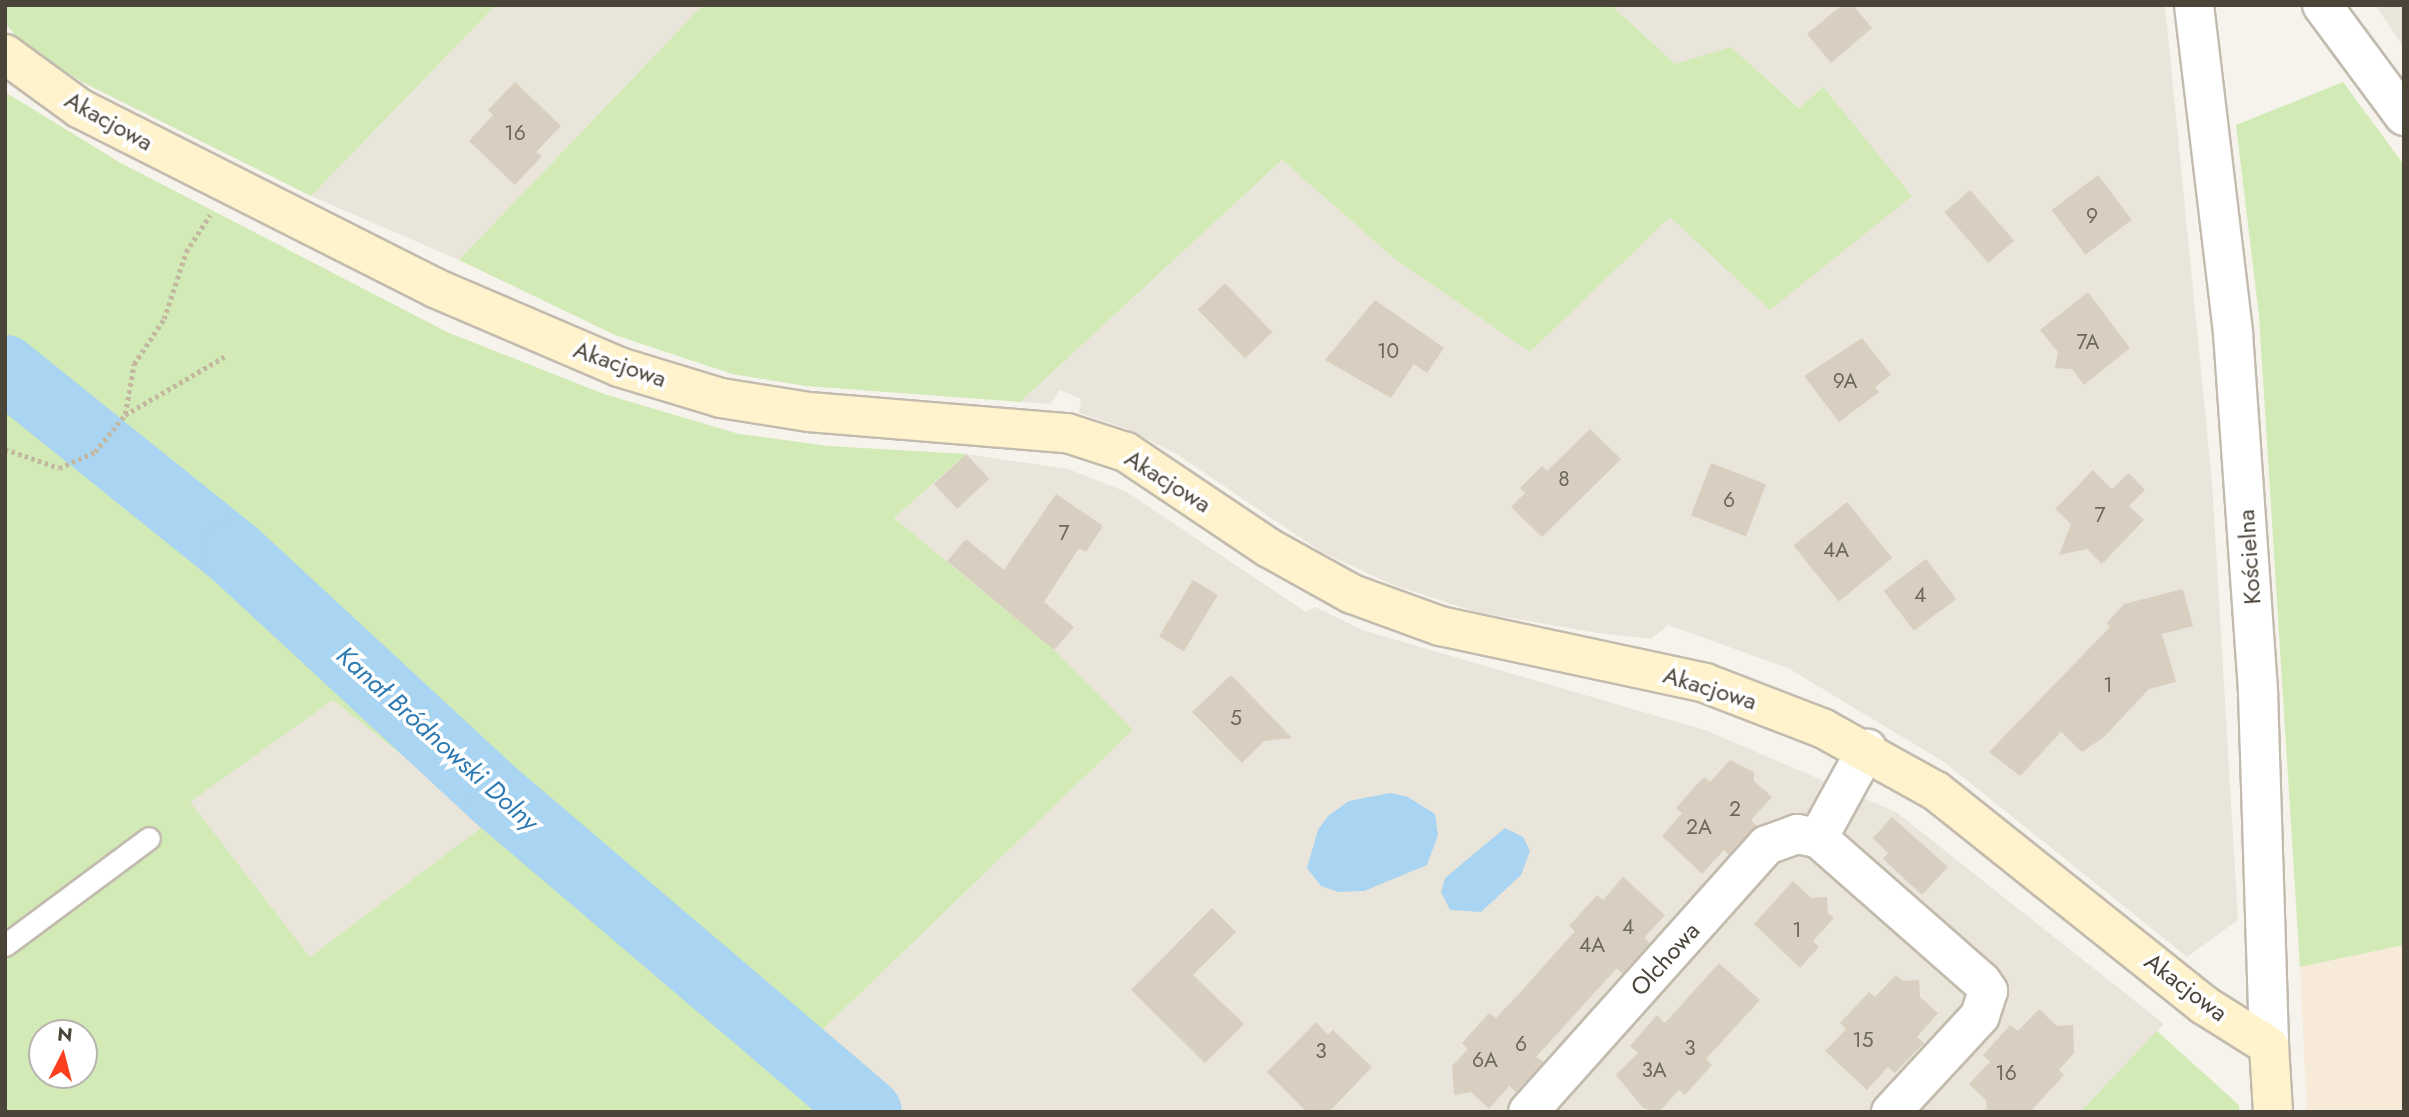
<!DOCTYPE html>
<html>
<head>
<meta charset="utf-8">
<style>
	body { margin:0 }
	#map { position:relative; width:2409px; height:1117px; overflow:hidden; background:#f6f3ec; font-family:Jost,sans-serif }
	div>[style] { position:absolute }
	.residential>* { inset:0; background:#eae5da }
	.commercial>* { inset:0; background:#f7ead8 }
	.green>* { inset:0; background:#d2eab5 }
	.water>* { inset:0; background:#a9d4f2 }
	.river>* { height:68px; margin:-34px; padding:0 34px; transform-origin:34px; border-radius:34px; background:#a9d4f2 }
	.building>* { inset:0; background:#d8cfc1; transform-origin:0 0 }
	.path>* { height:4.5px; margin-top:-2.25px; transform-origin:0; background:repeating-linear-gradient(90deg,#c4b79f 0 3.5px,transparent 0 7px) }
	.roads { filter:drop-shadow(2px 0 #c2bbae) drop-shadow(-2px 0 #c2bbae) drop-shadow(0 2px #c2bbae) drop-shadow(0 -2px #c2bbae) }
	.lane>* { height:21px; margin:-10.5px; padding:0 10.5px; transform-origin:10.5px; border-radius:10.5px; background:#fff }
	.street>* { height:38px; margin:-19px; padding:0 19px; transform-origin:19px; border-radius:19px; background:#fff }
	.secondary>* { height:38px; margin:-19px; padding:0 19px; transform-origin:19px; border-radius:19px; background:#fff3cd }
	span { translate:-50% -50%; white-space:nowrap; text-align:center; line-height:1.15; -webkit-text-stroke:7px #fff; paint-order:stroke }
	.number-label { font-size:21px; color:#6e675b }
	.number-label span { -webkit-text-stroke-width:0 }
	.street-label { font-size:24px; color:#4b4439 }
	.water-label { font-size:26px; color:#2e7ab2; font-style:italic }
	.frame { position:absolute; inset:0; border:7px solid #4b4439; pointer-events:none }
	.north { position:absolute; left:28px; top:1019px; width:70px; height:70px; box-sizing:border-box; background:#fff; border:2px solid #b7b4b0; border-radius:50%; rotate:6deg; font-size:19px; font-weight:700; line-height:28px; text-align:center; color:#4b4439 }
	.north::after { content:''; display:block; margin:auto; width:24px; height:32px; background:#fc3f1d; clip-path:polygon(50% 0,100% 100%,50% 72%,0 100%) }
</style>
</head>
<body>
<div id="map">
	<div class="residential">
		<div style="clip-path:polygon(496px 5px,703px 5px,459px 260px,311px 196px)"></div>
		<div style="clip-path:polygon(1611px 5px,2165px 5px,2212px 482px,2238px 920px,2187px 957px,1944px 762px,1788px 668px,1668px 625px,1651px 639px,1598px 633px,1476px 612px,1388px 583px,1320px 551px,1178px 455px,1125px 428px,1079px 413px,1081px 399px,1060px 390px,1051px 404px,1020px 402px,1282px 160px,1396px 260px,1530px 352px,1670px 216px,1770px 309px,1822px 87px,1800px 108px,1731px 48px,1675px 64px)"></div>
		<div style="clip-path:polygon(2375px 5px,2404px 5px,2404px 47px)"></div>
		<div style="clip-path:polygon(966px 454px,1068px 469px,1127px 492px,1306px 612px,1315px 607px,1362px 630px,1705px 730px,1896px 812px,2164px 1024px,2080px 1112px,899px 1112px,813px 1039px,1133px 730px,986px 594px,894px 518px)"></div>
		<div style="clip-path:polygon(333px 700px,487px 823px,310px 957px,189px 802px)"></div>
	</div>
	<div class="commercial">
		<div style="clip-path:polygon(2404px 945px,2404px 1112px,2307px 1112px,2300px 967px)"></div>
	</div>
	<div class="green">
		<div style="clip-path:polygon(5px 5px,496px 5px,311px 196px,82px 82px,21px 42px,5px 23px)"></div>
		<div style="clip-path:polygon(703px 5px,1611px 5px,1675px 64px,1731px 47px,1799px 108px,1823px 87px,1912px 196px,1770px 310px,1670px 217px,1530px 352px,1396px 260px,1282px 160px,1020px 402px,806px 386px,732px 374px,615px 335px,459px 260px)"></div>
		<div style="clip-path:polygon(2343px 82px,2404px 165px,2404px 945px,2300px 967px,2259px 316px,2236px 125px)"></div>
		<div style="clip-path:polygon(evenodd,5px 92px,119px 162px,447px 332px,604px 394px,739px 434px,829px 446px,966px 454px,894px 518px,1054px 650px,1133px 730px,813px 1039px,899px 1112px,5px 1112px,5px 92px,333px 700px,487px 823px,310px 957px,190px 802px,333px 700px,5px 92px,42px 1033px,84px 1033px,84px 1075px,42px 1075px,42px 1033px)"></div>
		<div style="clip-path:polygon(2157px 1031px,2239px 1105px,2239px 1112px,2080px 1112px)"></div>
	</div>
	<div class="water">
		<div style="clip-path:polygon(1390px 793px,1408px 797px,1435px 814px,1438px 835px,1427px 865px,1364px 891px,1339px 892px,1321px 886px,1307px 868px,1318px 830px,1328px 816px,1349px 801px)"></div>
		<div style="clip-path:polygon(1505px 828px,1523px 837px,1530px 851px,1521px 875px,1481px 912px,1450px 910px,1441px 892px,1445px 878px)"></div>
	</div>
	<div class="river">
		<div style="left:5px;top:369px;width:294px;rotate:38.8deg"></div>
		<div style="left:234px;top:553px;width:362px;rotate:42.8deg"></div>
		<div style="left:500px;top:799px;width:483px;rotate:40.4deg"></div>
	</div>
	<div class="building">
		<div style="clip-path:polygon(1842px 5px,1853px 5px,1872px 28px,1831px 63px,1807px 34px)"></div>
		<div style="clip-path:polygon(515px 82px,561px 126px,536px 152px,542px 156px,515px 185px,469px 141px,493px 115px,488px 110px)"></div>
		<div style="left:2098px;top:175px;width:56px;height:58px;rotate:53deg"></div>
		<div style="left:1970px;top:190px;width:67px;height:34px;rotate:49deg"></div>
		<div style="left:1225px;top:283px;width:68px;height:38px;rotate:46deg"></div>
		<div style="clip-path:polygon(2088px 292px,2130px 348px,2084px 385px,2072px 369px,2055px 368px,2058px 352px,2040px 330px)"></div>
		<div style="clip-path:polygon(1375px 300px,1444px 348px,1427px 373px,1414px 364px,1391px 398px,1325px 360px)"></div>
		<div style="clip-path:polygon(1862px 338px,1891px 375px,1875px 387px,1879px 392px,1839px 422px,1804px 376px)"></div>
		<div style="clip-path:polygon(1590px 429px,1621px 459px,1542px 537px,1511px 507px,1525px 493px,1520px 488px,1542px 466px,1547px 471px)"></div>
		<div style="left:966px;top:454px;width:34px;height:44px;rotate:47deg"></div>
		<div style="left:1711px;top:463px;width:59px;height:56px;rotate:21deg"></div>
		<div style="clip-path:polygon(2093px 470px,2112px 489px,2129px 473px,2145px 490px,2129px 506px,2144px 520px,2102px 564px,2087px 549px,2059px 555px,2071px 524px,2055px 509px)"></div>
		<div style="clip-path:polygon(1056px 494px,1103px 526px,1086px 552px,1079px 548px,1044px 602px,1074px 627px,1054px 650px,947px 561px,966px 539px,1004px 570px)"></div>
		<div style="left:1847px;top:502px;width:72px;height:69px;rotate:51deg"></div>
		<div style="left:1926px;top:559px;width:50px;height:53px;rotate:53deg"></div>
		<div style="left:1193px;top:580px;width:29px;height:66px;rotate:31deg"></div>
		<div style="clip-path:polygon(2183px 589px,2193px 626px,2162px 634px,2176px 682px,2149px 689px,2104px 737px,2082px 752px,2061px 732px,2020px 776px,1989px 752px,2110px 627px,2107px 623px,2124px 604px)"></div>
		<div style="clip-path:polygon(1231px 675px,1292px 738px,1264px 741px,1242px 763px,1192px 712px)"></div>
		<div style="clip-path:polygon(1730px 760px,1754px 772px,1754px 781px,1772px 797px,1751px 820px,1757px 826px,1729px 855px,1724px 850px,1702px 874px,1662px 836px,1682px 813px,1676px 808px,1690px 792px,1704px 777px,1710px 782px)"></div>
		<div style="clip-path:polygon(1892px 817px,1948px 867px,1922px 895px,1883px 859px,1888px 853px,1873px 838px)"></div>
		<div style="clip-path:polygon(1623px 877px,1665px 915px,1644px 938px,1650px 943px,1622px 974px,1617px 968px,1536px 1057px,1544px 1062px,1516px 1092px,1509px 1086px,1489px 1109px,1471px 1092px,1454px 1095px,1452px 1066px,1468px 1049px,1462px 1043px,1489px 1013px,1496px 1018px,1517px 996px,1575px 931px,1569px 926px,1597px 895px,1603px 900px)"></div>
		<div style="clip-path:polygon(1793px 881px,1811px 898px,1827px 897px,1828px 913px,1834px 918px,1813px 941px,1819px 947px,1800px 968px,1754px 924px)"></div>
		<div style="clip-path:polygon(1212px 908px,1236px 932px,1193px 975px,1244px 1024px,1205px 1063px,1131px 990px)"></div>
		<div style="clip-path:polygon(1719px 963px,1760px 1000px,1706px 1059px,1712px 1065px,1685px 1095px,1679px 1090px,1659px 1112px,1643px 1108px,1616px 1075px,1638px 1053px,1630px 1046px,1657px 1015px,1665px 1023px)"></div>
		<div style="clip-path:polygon(1896px 975px,1903px 981px,1919px 980px,1920px 997px,1938px 1013px,1917px 1037px,1924px 1043px,1895px 1073px,1888px 1067px,1867px 1090px,1825px 1051px,1846px 1029px,1840px 1023px,1869px 992px,1875px 997px)"></div>
		<div style="clip-path:polygon(2039px 1009px,2057px 1026px,2073px 1025px,2074px 1053px,2059px 1070px,2064px 1075px,2030px 1112px,1987px 1112px,1986px 1100px,1969px 1084px,1990px 1062px,1983px 1055px,2010px 1025px,2018px 1031px)"></div>
		<div style="clip-path:polygon(1316px 1022px,1328px 1035px,1333px 1030px,1372px 1067px,1329px 1112px,1307px 1112px,1267px 1072px)"></div>
	</div>
	<div class="path">
		<div style="left:125px;top:414px;width:51px;rotate:-79.8deg"></div>
		<div style="left:134px;top:364px;width:54px;rotate:-56.3deg"></div>
		<div style="left:164px;top:319px;width:71px;rotate:-71.8deg"></div>
		<div style="left:186px;top:252px;width:44px;rotate:-57deg"></div>
		<div style="left:5px;top:449px;width:57px;rotate:19.4deg"></div>
		<div style="left:59px;top:468px;width:39px;rotate:-24deg"></div>
		<div style="left:95px;top:452px;width:48px;rotate:-51deg"></div>
		<div style="left:125px;top:415px;width:115px;rotate:-30.4deg"></div>
	</div>
	<div class="roads">
		<div class="lane">
			<div style="left:5px;top:945px;width:179px;rotate:-36.6deg"></div>
		</div>
		<div class="street">
			<div style="left:2194px;top:5px;width:330px;rotate:83.2deg"></div>
			<div style="left:2233px;top:333px;width:360px;rotate:86deg"></div>
			<div style="left:2258px;top:692px;width:354px;rotate:88.2deg"></div>
			<div style="left:2322px;top:5px;width:138px;rotate:53.5deg"></div>
			<div style="left:1818px;top:838px;width:102px;rotate:-61.2deg"></div>
			<div style="left:1528px;top:1112px;width:358px;rotate:-48.2deg"></div>
			<div style="left:1767px;top:845px;width:32px;rotate:-20deg"></div>
			<div style="left:1797px;top:834px;width:21px;rotate:11deg"></div>
			<div style="left:1818px;top:838px;width:218px;rotate:41.3deg"></div>
			<div style="left:1982px;top:982px;width:11px;rotate:56deg"></div>
			<div style="left:1988px;top:991px;width:26px;rotate:108deg"></div>
			<div style="left:1980px;top:1016px;width:131px;rotate:132.8deg"></div>
		</div>
		<div class="secondary">
			<div style="left:5px;top:54px;width:92px;rotate:36.1deg"></div>
			<div style="left:79px;top:108px;width:399px;rotate:26.8deg"></div>
			<div style="left:435px;top:288px;width:200px;rotate:23.2deg"></div>
			<div style="left:619px;top:367px;width:107px;rotate:16.9deg"></div>
			<div style="left:721px;top:398px;width:89px;rotate:9deg"></div>
			<div style="left:809px;top:412px;width:259px;rotate:4.7deg"></div>
			<div style="left:1067px;top:433px;width:62px;rotate:17.9deg"></div>
			<div style="left:1126px;top:452px;width:172px;rotate:33.9deg"></div>
			<div style="left:1269px;top:548px;width:95px;rotate:29deg"></div>
			<div style="left:1352px;top:594px;width:94px;rotate:20deg"></div>
			<div style="left:1440px;top:626px;width:271px;rotate:12.1deg"></div>
			<div style="left:1705px;top:683px;width:128px;rotate:21.1deg"></div>
			<div style="left:1824px;top:729px;width:128px;rotate:29deg"></div>
			<div style="left:1936px;top:791px;width:343px;rotate:38.6deg"></div>
			<div style="left:2204px;top:1005px;width:77px;rotate:32.2deg"></div>
			<div style="left:2269px;top:1046px;width:66px;rotate:86.5deg"></div>
		</div>
	</div>
	<div class="number-label">
		<span style="left:515px;top:133px">16</span>
		<span style="left:2092px;top:216px">9</span>
		<span style="left:2088px;top:342px">7A</span>
		<span style="left:1388px;top:351px">10</span>
		<span style="left:1845px;top:381px">9A</span>
		<span style="left:1564px;top:479px">8</span>
		<span style="left:1729px;top:500px">6</span>
		<span style="left:2100px;top:515px">7</span>
		<span style="left:1064px;top:533px">7</span>
		<span style="left:1836px;top:550px">4A</span>
		<span style="left:1920px;top:595px">4</span>
		<span style="left:2108px;top:685px">1</span>
		<span style="left:1236px;top:718px">5</span>
		<span style="left:1735px;top:809px">2</span>
		<span style="left:1699px;top:827px">2A</span>
		<span style="left:1628px;top:927px">4</span>
		<span style="left:1797px;top:930px">1</span>
		<span style="left:1592px;top:945px">4A</span>
		<span style="left:1863px;top:1040px">15</span>
		<span style="left:1521px;top:1044px">6</span>
		<span style="left:1690px;top:1048px">3</span>
		<span style="left:1321px;top:1051px">3</span>
		<span style="left:1485px;top:1060px">6A</span>
		<span style="left:1654px;top:1070px">3A</span>
		<span style="left:2006px;top:1073px">16</span>
	</div>
	<div class="street-label">
		<span style="left:109px;top:121px;rotate:29deg">Akacjowa</span>
		<span style="left:620px;top:364px;rotate:19deg">Akacjowa</span>
		<span style="left:1168px;top:481px;rotate:32deg">Akacjowa</span>
		<span style="left:2249px;top:557px;rotate:-94deg">Kościelna</span>
		<span style="left:1710px;top:688px;rotate:17deg">Akacjowa</span>
		<span style="left:1665px;top:959px;rotate:-48deg">Olchowa</span>
		<span style="left:2186px;top:987px;rotate:37deg">Akacjowa</span>
	</div>
	<div class="water-label">
		<span style="left:437px;top:739px;rotate:42deg">Kanał Bródnowski Dolny</span>
	</div>
	<div class="frame"></div>
	<div class="north">N</div>
</div>
</body>
</html>
